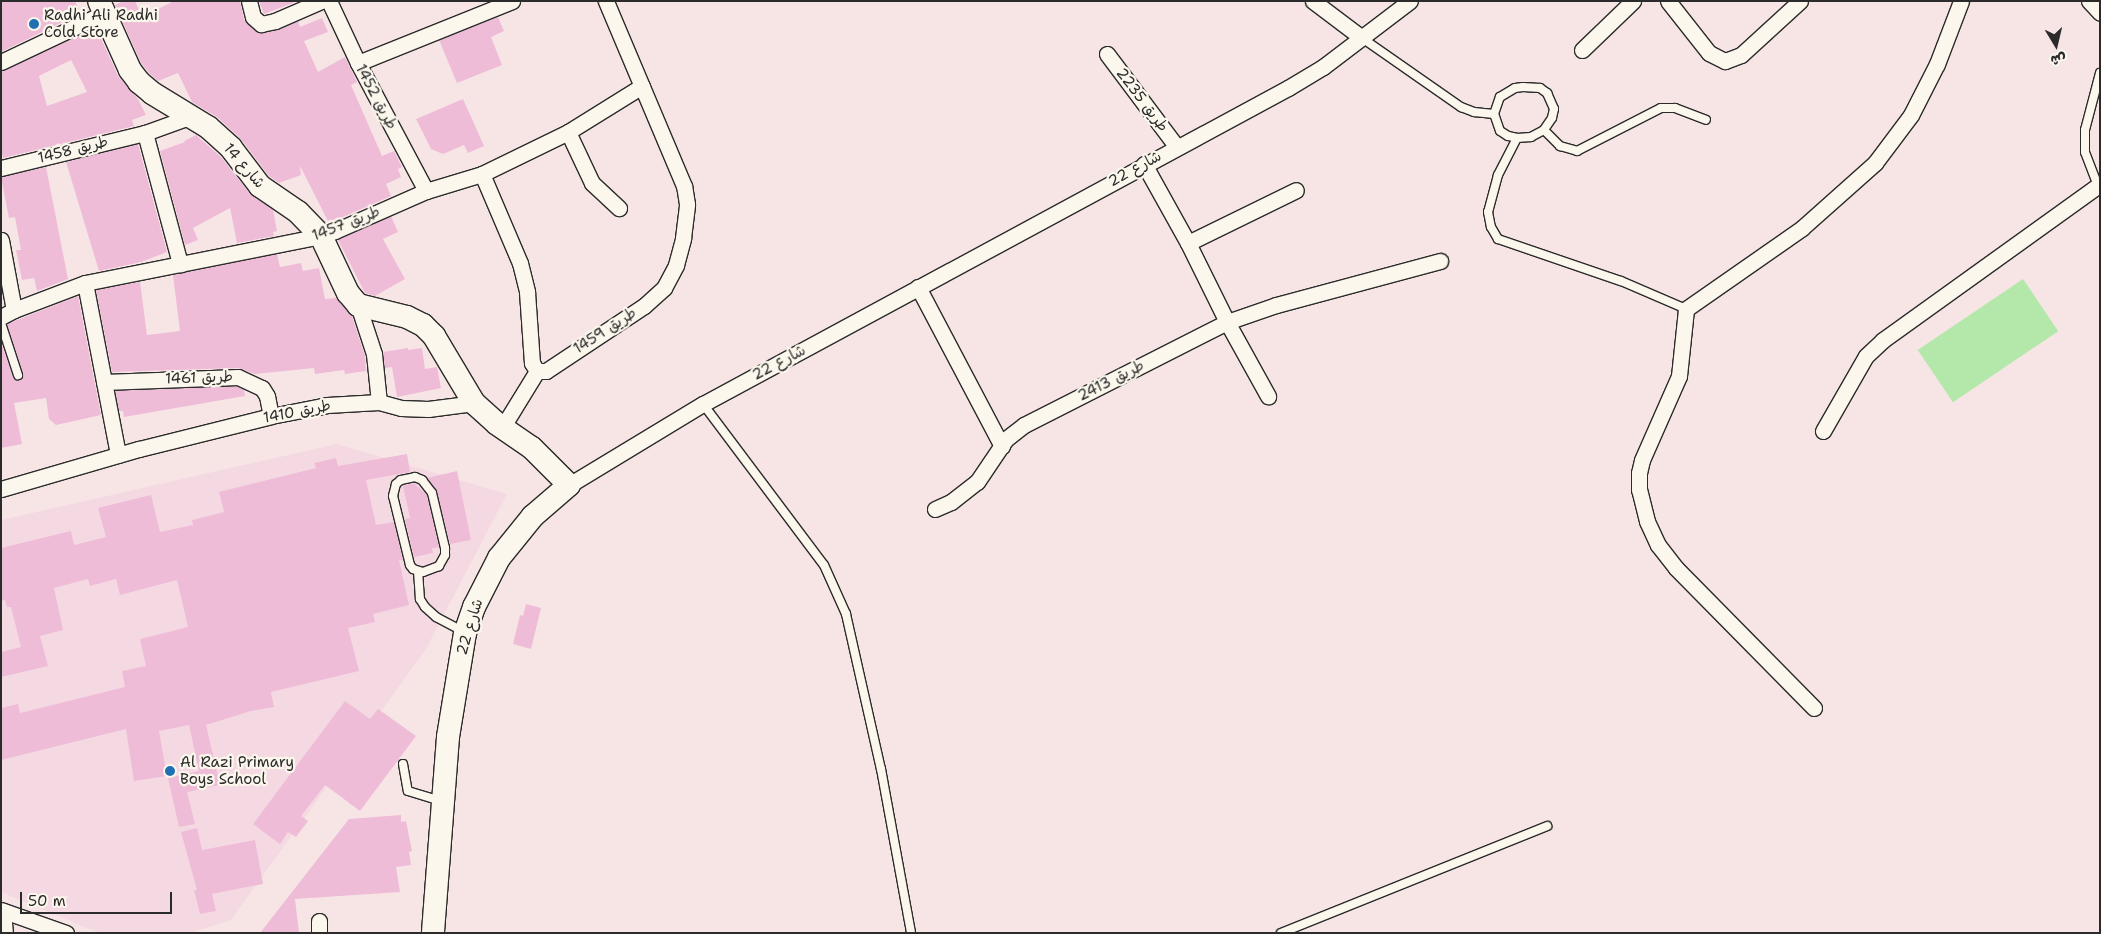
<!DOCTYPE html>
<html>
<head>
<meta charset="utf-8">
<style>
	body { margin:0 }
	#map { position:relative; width:2101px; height:934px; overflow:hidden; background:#f7e5e6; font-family:"Shantell Sans","Playpen Sans Arabic",sans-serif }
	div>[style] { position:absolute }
	.built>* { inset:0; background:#f5d9e2 }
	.green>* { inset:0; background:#b3e8aa; transform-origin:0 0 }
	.building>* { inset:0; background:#efbcd8 }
	.roads { filter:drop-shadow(1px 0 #2b2b2b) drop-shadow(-1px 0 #2b2b2b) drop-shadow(0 1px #2b2b2b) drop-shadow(0 -1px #2b2b2b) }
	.lane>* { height:8px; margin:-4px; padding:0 4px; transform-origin:4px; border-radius:4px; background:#fbf7ec }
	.street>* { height:15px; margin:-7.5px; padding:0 7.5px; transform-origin:7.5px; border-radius:7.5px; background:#fbf7ec }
	.secondary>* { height:22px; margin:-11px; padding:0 11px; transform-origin:11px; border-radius:11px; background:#fbf7ec }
	.dots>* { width:14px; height:14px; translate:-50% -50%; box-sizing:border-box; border:2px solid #fbf7ec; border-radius:50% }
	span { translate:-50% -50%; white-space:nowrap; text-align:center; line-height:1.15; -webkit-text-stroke:4.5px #fbf7ec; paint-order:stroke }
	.poi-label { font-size:15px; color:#2b2b2b }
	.left { translate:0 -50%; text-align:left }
	.street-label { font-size:15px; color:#2b2b2b }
	.frame { position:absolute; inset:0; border:2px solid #2b2b2b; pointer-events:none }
	.north { position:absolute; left:2031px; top:20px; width:50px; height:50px; -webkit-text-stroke:4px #fbf7ec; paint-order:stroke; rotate:171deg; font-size:14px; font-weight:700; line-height:20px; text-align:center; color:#2b2b2b }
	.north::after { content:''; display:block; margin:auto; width:18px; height:22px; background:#2b2b2b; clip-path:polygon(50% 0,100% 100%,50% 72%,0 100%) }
	.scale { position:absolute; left:20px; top:892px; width:152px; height:22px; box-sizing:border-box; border:2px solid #2b2b2b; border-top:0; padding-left:6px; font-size:15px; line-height:18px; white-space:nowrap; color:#2b2b2b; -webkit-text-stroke:4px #fbf7ec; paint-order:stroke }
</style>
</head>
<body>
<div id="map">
	<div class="built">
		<div style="clip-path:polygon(337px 444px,507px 494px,426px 649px,231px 920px,189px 933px,99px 933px,1px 892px,1px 520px)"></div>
	</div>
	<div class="green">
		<div style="left:2023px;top:279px;width:63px;height:127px;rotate:56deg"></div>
	</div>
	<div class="building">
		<div style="clip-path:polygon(1px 1px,75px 1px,81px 13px,1px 52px)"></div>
		<div style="clip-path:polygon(123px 1px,135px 1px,142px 17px,174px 1px,240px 1px,244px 20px,259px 33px,277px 30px,298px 21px,300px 27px,322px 18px,328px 32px,304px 41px,318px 72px,345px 57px,357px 82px,351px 85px,382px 156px,394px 151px,402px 167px,398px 169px,401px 177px,386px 184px,391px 196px,329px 223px,300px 166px,301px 175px,279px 183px,269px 176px,240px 138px,217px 117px,192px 102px,178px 73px,158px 81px,149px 73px,141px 63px,115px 5px)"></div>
		<div style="clip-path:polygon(259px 1px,293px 1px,293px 3px,264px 14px)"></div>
		<div style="clip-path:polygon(498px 17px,504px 31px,491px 37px,502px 65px,457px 83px,439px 40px)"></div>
		<div style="clip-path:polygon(evenodd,96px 27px,118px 76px,138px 99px,146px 115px,132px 120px,134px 126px,3px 158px,1px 150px,1px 71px,96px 27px,71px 60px,87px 92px,47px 106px,39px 76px,71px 60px)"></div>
		<div style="clip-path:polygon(463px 99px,484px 146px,468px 153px,464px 145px,443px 154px,431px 149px,416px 119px)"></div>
		<div style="clip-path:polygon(196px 135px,221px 157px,250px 194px,273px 210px,277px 231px,273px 232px,274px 236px,237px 243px,230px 208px,193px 228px,198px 240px,185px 245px,160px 151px,185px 142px,184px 141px)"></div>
		<div style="clip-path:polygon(138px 144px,167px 252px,141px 262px,99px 271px,66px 162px)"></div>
		<div style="clip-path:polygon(46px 167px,68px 279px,37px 291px,34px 278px,22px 280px,16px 250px,21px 250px,15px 217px,9px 218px,1px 177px)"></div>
		<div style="clip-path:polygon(391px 216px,398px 232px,383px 239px,405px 279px,375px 296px,365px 293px,338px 240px)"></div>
		<div style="clip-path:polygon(277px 254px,280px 267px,301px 263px,303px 271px,319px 268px,325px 299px,336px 298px,352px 316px,365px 356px,366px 371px,345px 374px,344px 370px,315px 374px,314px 368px,255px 374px,238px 368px,112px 372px,96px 290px,140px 282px,147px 335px,180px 331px,173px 275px)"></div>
		<div style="clip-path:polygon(78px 296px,101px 415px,56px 425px,49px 419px,46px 398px,14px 403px,22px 444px,1px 448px,1px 342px,14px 379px,20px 380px,24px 376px,7px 324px)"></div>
		<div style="clip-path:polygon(408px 348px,408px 350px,422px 348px,425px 369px,437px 367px,441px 388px,397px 397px,392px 367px,385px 368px,383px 352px)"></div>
		<div style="clip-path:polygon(236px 386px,244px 390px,245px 396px,124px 417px,123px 411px,119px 411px,115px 391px)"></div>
		<div style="clip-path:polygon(407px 454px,410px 472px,366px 480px,376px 525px,394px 522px,403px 560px,399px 560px,409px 605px,373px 614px,375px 622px,348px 628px,359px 671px,271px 692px,274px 707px,251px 711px,206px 725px,220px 785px,187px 792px,195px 824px,179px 827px,168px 778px,199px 771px,189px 725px,159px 731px,167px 776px,134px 781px,126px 729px,1px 760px,1px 708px,18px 704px,20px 713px,125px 687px,122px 671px,146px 666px,140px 639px,188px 627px,177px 580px,120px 595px,116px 579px,90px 586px,88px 579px,54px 588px,63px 630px,40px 636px,48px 666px,1px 677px,1px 652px,21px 647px,11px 607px,7px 607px,5px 600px,1px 601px,1px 548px,71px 531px,74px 545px,106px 537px,98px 508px,151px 495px,160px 532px,193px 525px,192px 520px,224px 512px,219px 492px,316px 468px,314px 463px,336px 458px,338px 466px)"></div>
		<div style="clip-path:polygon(457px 471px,471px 540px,450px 544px,437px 492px,427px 478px)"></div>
		<div style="clip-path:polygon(414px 483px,427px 495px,439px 547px,432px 548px,433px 553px,414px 557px,405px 519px,410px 518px,403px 486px)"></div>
		<div style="clip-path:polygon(526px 604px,541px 608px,531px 649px,513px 644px,520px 615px,523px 616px)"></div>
		<div style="clip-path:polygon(345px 701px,370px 719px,378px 709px,416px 736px,360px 811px,325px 785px,301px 816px,308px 821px,296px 837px,288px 832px,280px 844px,253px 824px)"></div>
		<div style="clip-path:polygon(401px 815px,401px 822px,406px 821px,412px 851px,409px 852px,411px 865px,396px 867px,400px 892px,295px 899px,299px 933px,260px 933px,349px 819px)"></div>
		<div style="clip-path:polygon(197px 828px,202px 850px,255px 840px,263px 884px,212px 894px,216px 911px,200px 914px,194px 890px,197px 890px,181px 832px)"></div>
	</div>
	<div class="roads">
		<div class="lane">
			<div style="left:1362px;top:38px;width:121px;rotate:34.9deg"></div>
			<div style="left:1461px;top:107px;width:14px;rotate:21deg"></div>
			<div style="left:1474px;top:112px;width:20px;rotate:6deg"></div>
			<div style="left:1523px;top:87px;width:17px;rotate:3deg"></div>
			<div style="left:1540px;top:88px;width:9px;rotate:36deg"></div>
			<div style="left:1547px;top:93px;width:17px;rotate:66deg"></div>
			<div style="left:1554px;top:109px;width:9px;rotate:103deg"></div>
			<div style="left:1552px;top:118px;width:14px;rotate:124deg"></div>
			<div style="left:1544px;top:130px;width:15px;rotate:152deg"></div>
			<div style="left:1531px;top:137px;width:14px;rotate:176deg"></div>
			<div style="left:1517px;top:138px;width:9px;rotate:-167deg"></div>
			<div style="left:1508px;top:136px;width:9px;rotate:-148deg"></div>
			<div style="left:1500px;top:131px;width:18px;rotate:-109deg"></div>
			<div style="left:1494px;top:114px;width:18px;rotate:-71deg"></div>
			<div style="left:1500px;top:97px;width:17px;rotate:-31deg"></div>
			<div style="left:1515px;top:88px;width:8px;rotate:-7deg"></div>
			<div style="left:1544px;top:130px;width:23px;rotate:45deg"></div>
			<div style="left:1560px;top:146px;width:18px;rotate:16deg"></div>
			<div style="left:1577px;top:151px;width:94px;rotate:-27.1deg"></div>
			<div style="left:1661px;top:108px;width:14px"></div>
			<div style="left:1675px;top:108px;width:33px;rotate:21deg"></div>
			<div style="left:1517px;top:138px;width:42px;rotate:117.2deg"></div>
			<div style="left:1498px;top:175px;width:38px;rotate:105deg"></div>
			<div style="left:1488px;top:212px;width:15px;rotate:79deg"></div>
			<div style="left:1491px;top:227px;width:14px;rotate:60deg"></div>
			<div style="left:1498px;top:239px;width:130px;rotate:18.9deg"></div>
			<div style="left:1621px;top:281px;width:71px;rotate:23.3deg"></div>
			<div style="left:2098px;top:186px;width:36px;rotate:-111deg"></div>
			<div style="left:2085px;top:152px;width:22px;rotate:-90deg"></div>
			<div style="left:2085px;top:130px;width:59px;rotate:-75.3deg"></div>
			<div style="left:1px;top:323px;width:55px;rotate:71.9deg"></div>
			<div style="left:703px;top:404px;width:201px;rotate:53.1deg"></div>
			<div style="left:824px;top:565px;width:54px;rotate:65.8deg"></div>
			<div style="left:846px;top:614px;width:159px;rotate:77.3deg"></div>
			<div style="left:881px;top:769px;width:167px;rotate:79.6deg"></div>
			<div style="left:415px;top:477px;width:8px;rotate:23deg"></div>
			<div style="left:422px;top:480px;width:16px;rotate:52deg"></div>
			<div style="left:432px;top:493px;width:57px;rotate:76.7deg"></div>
			<div style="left:445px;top:548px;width:7px;rotate:90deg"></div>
			<div style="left:445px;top:555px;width:13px;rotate:119deg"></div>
			<div style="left:439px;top:566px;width:17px;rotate:159deg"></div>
			<div style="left:423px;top:572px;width:10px;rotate:-163deg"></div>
			<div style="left:413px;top:569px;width:5px;rotate:-127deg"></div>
			<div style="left:410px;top:565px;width:71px;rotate:-103.8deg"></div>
			<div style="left:393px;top:496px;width:12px;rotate:-76deg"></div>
			<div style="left:396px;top:484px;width:6px;rotate:-39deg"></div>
			<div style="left:401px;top:480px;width:14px;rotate:-12deg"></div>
			<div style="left:418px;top:571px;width:28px;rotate:86deg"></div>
			<div style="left:420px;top:599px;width:9px;rotate:58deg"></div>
			<div style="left:425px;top:607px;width:15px;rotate:42deg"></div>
			<div style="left:436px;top:617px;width:32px;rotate:28deg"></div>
			<div style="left:403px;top:764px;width:27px;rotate:80deg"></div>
			<div style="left:408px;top:791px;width:34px;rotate:17deg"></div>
			<div style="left:1281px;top:933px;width:287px;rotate:-21.9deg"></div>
		</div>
		<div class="street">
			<div style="left:249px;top:1px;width:16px;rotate:76deg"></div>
			<div style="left:253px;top:17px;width:11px;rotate:41deg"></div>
			<div style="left:261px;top:24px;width:14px;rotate:-12deg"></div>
			<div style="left:275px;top:21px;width:50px;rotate:-23.5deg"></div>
			<div style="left:329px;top:1px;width:68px;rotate:64.9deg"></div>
			<div style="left:358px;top:63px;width:145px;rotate:62deg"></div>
			<div style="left:1313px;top:1px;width:61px;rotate:37.1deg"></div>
			<div style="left:1668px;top:1px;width:66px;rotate:51.7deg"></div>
			<div style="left:1709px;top:53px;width:18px;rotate:27deg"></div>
			<div style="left:1725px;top:61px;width:17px;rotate:-21deg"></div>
			<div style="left:1741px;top:55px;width:80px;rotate:-42.5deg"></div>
			<div style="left:2089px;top:1px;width:16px;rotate:47deg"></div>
			<div style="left:1582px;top:50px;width:71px;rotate:-43.9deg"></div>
			<div style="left:1107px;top:54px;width:115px;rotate:53.1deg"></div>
			<div style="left:1px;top:62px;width:114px;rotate:-25.4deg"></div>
			<div style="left:358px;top:63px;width:166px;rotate:-21.9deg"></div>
			<div style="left:568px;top:132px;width:56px;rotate:64.8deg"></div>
			<div style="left:592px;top:183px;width:37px;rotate:43deg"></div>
			<div style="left:145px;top:133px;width:136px;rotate:75deg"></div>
			<div style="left:1144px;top:164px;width:90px;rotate:60.9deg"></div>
			<div style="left:1188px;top:243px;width:88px;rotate:63.7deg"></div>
			<div style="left:1227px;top:322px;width:85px;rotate:61deg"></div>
			<div style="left:1px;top:168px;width:148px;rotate:-13.7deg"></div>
			<div style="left:145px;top:133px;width:50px;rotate:-19.9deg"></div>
			<div style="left:482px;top:174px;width:97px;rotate:66.9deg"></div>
			<div style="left:520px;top:263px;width:30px;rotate:76deg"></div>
			<div style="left:527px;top:292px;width:71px;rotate:86deg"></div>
			<div style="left:532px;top:363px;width:9px;rotate:58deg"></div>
			<div style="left:537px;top:371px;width:9px"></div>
			<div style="left:546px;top:371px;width:118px;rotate:-33.6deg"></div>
			<div style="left:644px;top:306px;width:27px;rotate:-42deg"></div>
			<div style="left:664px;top:288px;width:26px;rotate:-62deg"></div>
			<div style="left:676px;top:265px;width:28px;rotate:-75deg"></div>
			<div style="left:683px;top:238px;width:34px;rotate:-83deg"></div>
			<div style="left:687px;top:204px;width:18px;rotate:-99deg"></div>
			<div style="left:684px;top:186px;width:201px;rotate:-112.9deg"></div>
			<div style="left:1px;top:240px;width:71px;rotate:79.5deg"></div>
			<div style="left:1188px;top:243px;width:120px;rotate:-26.1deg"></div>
			<div style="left:85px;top:283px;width:175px;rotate:79.1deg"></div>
			<div style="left:918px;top:287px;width:180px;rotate:62.2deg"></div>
			<div style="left:358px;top:305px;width:52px;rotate:71.9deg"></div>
			<div style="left:374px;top:354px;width:48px;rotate:84.1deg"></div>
			<div style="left:1px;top:317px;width:15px;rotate:-28deg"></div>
			<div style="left:14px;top:310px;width:76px;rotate:-20.8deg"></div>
			<div style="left:85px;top:283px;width:241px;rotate:-11.3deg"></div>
			<div style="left:321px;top:236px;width:15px;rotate:-20deg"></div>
			<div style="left:335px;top:231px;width:99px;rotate:-23.7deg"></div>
			<div style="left:426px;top:191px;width:59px;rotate:-16.9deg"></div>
			<div style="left:482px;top:174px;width:96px;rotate:-26deg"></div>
			<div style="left:568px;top:132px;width:87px;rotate:-31.9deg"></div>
			<div style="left:104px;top:382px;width:134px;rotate:-2.1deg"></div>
			<div style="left:238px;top:377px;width:26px;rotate:25deg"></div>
			<div style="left:262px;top:388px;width:9px;rotate:58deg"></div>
			<div style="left:267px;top:396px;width:20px;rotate:79deg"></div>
			<div style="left:502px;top:428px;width:67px;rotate:-58.4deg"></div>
			<div style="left:1823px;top:431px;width:86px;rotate:-60.2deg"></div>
			<div style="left:1866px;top:356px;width:23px;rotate:-43deg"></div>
			<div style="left:1883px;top:340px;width:267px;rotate:-35.7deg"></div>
			<div style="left:569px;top:485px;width:157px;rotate:-31.2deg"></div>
			<div style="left:703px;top:404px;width:665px;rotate:-28.38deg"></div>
			<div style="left:1288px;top:88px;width:41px;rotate:-31deg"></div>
			<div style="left:1323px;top:67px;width:109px;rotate:-37.2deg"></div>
			<div style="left:1px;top:489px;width:144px;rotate:-16.2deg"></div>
			<div style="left:139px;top:449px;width:136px;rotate:-14deg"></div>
			<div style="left:271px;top:416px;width:57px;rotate:-11.1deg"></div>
			<div style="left:327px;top:405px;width:52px;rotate:-3.3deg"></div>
			<div style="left:379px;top:402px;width:23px;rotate:15deg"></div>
			<div style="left:401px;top:408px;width:27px;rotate:2deg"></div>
			<div style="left:428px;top:409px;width:46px;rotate:-7.4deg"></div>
			<div style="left:935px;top:509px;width:17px;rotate:-24deg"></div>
			<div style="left:951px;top:502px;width:33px;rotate:-38deg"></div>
			<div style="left:977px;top:482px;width:52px;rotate:-56deg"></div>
			<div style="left:1006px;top:439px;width:23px;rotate:-38deg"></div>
			<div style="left:1024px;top:425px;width:228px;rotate:-26.9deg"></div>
			<div style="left:1227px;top:322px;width:52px;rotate:-19.1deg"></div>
			<div style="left:1276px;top:305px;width:170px;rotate:-15deg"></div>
			<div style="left:1814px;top:708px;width:197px;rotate:-134.6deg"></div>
			<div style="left:1676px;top:568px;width:29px;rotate:-128deg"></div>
			<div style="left:1658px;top:545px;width:26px;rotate:-115deg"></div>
			<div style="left:1647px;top:521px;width:32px;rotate:-104deg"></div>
			<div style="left:1639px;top:490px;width:17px;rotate:-90deg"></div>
			<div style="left:1639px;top:473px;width:13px;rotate:-77deg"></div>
			<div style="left:1642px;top:460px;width:92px;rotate:-66.2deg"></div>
			<div style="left:1679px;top:376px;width:67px;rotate:-84deg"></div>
			<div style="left:1686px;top:309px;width:141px;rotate:-34.9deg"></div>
			<div style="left:1802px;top:228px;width:98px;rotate:-41.7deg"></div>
			<div style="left:1875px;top:163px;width:60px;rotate:-53.1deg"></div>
			<div style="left:1911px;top:115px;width:57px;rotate:-63deg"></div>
			<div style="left:1937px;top:64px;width:67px;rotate:-69.1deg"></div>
			<div style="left:1px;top:910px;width:69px;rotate:19.5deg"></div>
			<div style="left:3px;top:911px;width:22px;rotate:85deg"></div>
			<div style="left:319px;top:921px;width:12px;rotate:90deg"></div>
		</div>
		<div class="secondary">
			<div style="left:99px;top:1px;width:76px;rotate:65.8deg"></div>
			<div style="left:130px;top:70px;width:15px;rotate:53deg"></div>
			<div style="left:139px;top:82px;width:17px;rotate:40deg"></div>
			<div style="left:152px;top:93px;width:66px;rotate:31.3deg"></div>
			<div style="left:208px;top:127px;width:31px;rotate:42deg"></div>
			<div style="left:231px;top:148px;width:48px;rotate:52.7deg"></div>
			<div style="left:260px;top:186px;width:46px;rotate:34.4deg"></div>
			<div style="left:298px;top:212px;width:33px;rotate:46deg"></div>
			<div style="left:321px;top:236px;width:63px;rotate:64.7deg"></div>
			<div style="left:348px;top:293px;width:16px;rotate:50deg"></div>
			<div style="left:358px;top:305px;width:50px;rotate:13.8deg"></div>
			<div style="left:407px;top:317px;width:18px;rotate:27deg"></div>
			<div style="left:423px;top:325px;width:16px;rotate:45deg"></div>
			<div style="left:434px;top:336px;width:78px;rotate:59.2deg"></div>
			<div style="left:474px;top:403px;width:31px;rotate:42deg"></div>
			<div style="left:497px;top:424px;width:42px;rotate:34.4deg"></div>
			<div style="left:532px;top:448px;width:52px;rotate:45deg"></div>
			<div style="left:569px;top:485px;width:48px;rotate:139.3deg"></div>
			<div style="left:533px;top:516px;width:54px;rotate:129deg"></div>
			<div style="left:499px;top:558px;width:55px;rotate:117deg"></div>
			<div style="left:474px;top:607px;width:28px;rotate:109deg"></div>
			<div style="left:465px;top:633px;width:105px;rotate:99.3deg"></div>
			<div style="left:448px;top:737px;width:197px;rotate:94.4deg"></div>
		</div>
	</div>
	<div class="dots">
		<div style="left:34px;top:24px;background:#1f6fb2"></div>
		<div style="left:170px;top:771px;background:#1f6fb2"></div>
	</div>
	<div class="poi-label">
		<span class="left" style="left:44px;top:24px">Radhi Ali Radhi<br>Cold Store</span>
		<span class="left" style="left:180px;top:771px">Al Razi Primary<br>Boys School</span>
	</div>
	<div class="street-label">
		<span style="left:376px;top:97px;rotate:62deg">طريق 1452</span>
		<span style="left:1142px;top:100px;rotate:53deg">طريق 2235</span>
		<span style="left:73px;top:150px;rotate:-14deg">طريق 1458</span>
		<span style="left:244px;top:166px;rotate:49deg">شارع 14</span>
		<span style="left:1135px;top:169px;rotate:-29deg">شارع 22</span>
		<span style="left:346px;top:224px;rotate:-21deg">طريق 1457</span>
		<span style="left:605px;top:331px;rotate:-33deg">طريق 1459</span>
		<span style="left:779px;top:363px;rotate:-28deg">شارع 22</span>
		<span style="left:199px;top:378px;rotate:-2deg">طريق 1461</span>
		<span style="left:1111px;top:381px;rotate:-27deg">طريق 2413</span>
		<span style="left:297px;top:412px;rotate:-11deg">طريق 1410</span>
		<span style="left:470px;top:627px;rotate:-73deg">شارع 22</span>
	</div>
	<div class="frame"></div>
	<div class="north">ش</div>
	<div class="scale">50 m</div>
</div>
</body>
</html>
